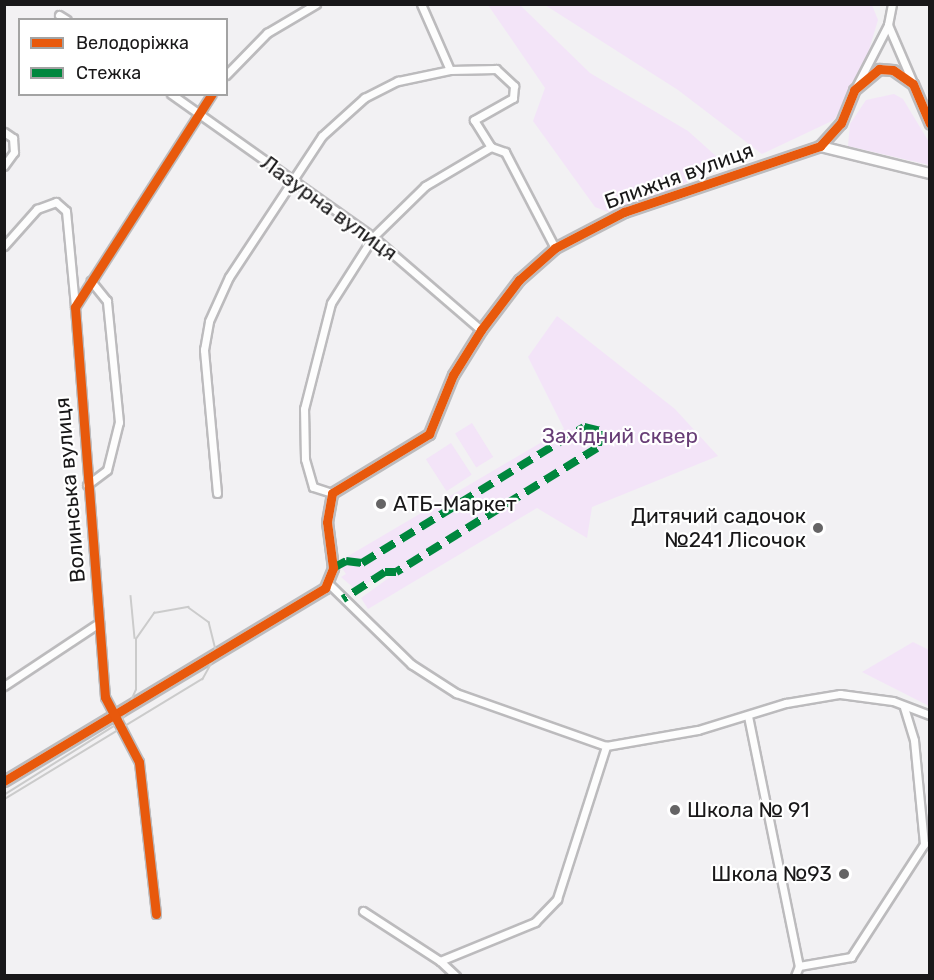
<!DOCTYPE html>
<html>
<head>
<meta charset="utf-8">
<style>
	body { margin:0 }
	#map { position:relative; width:934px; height:980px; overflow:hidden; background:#f2f1f3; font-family:Rubik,sans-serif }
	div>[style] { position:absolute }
	.green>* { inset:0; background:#f3e4f8; transform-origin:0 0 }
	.roads { filter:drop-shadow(2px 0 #bcbbbd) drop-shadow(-2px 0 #bcbbbd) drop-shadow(0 2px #bcbbbd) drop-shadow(0 -2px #bcbbbd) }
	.street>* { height:7px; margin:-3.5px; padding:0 3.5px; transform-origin:3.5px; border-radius:3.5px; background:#fdfdfd }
	.secondary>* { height:9px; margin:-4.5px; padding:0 4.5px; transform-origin:4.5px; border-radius:4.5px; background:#fdfdfd }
	.tram>* { height:1.5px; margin:-0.75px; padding:0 0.75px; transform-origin:0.75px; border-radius:0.75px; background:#cbcbcb }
	.quiet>* { height:8px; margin-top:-4px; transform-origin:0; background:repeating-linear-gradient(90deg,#00873e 0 15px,transparent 0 23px) }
	.cycleway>* { height:9px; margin:-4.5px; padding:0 4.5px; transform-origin:4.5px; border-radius:4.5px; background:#e8590c }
	.dots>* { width:16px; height:16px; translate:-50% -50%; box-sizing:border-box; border:3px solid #fff; border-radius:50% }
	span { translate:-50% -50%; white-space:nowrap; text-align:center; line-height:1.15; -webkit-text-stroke:4.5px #fff; paint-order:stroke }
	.street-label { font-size:21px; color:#191819 }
	.park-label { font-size:21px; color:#673d76 }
	.poi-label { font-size:21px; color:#191819 }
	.left { translate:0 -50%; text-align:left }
	.right { translate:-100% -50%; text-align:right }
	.frame { position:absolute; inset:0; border:6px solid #191819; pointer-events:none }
	.legend { position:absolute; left:18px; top:18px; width:210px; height:78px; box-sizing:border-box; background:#fff; border:2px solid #a3a3a3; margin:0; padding:8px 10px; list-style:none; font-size:18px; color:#191819 }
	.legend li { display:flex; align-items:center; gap:12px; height:30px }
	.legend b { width:30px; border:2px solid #a3a3a3 }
</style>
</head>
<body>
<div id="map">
	<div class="green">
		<div style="clip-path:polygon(488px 5px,520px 5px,590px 73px,688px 131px,726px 165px,646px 201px,608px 212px,595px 207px,533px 121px,545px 88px)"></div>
		<div style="clip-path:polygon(545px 5px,872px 5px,878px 20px,862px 73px,834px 120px,762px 154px,678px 90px)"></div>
		<div style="clip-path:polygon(894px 94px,903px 99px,929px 142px,929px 165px,848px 146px,850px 124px,866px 100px)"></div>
		<div style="clip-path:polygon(557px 316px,675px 409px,718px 456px,592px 507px,587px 538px,537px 508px,368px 609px,361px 598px,397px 572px,385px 572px,356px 590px,341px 577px,346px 574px,338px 562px,564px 429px,528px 357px)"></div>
		<div style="left:472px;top:423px;width:40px;height:20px;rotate:58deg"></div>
		<div style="left:451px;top:443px;width:38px;height:30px;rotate:57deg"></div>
		<div style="clip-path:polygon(913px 642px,929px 650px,929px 706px,862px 672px)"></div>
	</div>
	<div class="roads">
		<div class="street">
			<div style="left:421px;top:4px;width:72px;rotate:66.3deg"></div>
			<div style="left:450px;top:70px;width:46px;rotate:-1.2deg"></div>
			<div style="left:496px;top:69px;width:25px;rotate:43deg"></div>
			<div style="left:514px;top:86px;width:12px;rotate:95deg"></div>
			<div style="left:513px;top:98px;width:45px;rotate:150.6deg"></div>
			<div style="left:474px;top:120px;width:32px;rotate:58deg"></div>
			<div style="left:491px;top:147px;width:15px;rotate:20deg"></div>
			<div style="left:505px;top:152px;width:108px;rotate:62.5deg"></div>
			<div style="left:892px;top:4px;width:21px;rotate:101deg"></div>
			<div style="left:888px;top:25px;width:63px;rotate:66.7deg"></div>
			<div style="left:59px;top:15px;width:9px;rotate:32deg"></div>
			<div style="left:226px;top:75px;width:59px;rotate:-45.7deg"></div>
			<div style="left:267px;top:33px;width:57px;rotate:-30.6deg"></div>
			<div style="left:856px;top:87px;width:70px;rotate:-62.7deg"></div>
			<div style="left:171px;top:94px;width:247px;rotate:35.3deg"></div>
			<div style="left:373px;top:237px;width:143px;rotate:40.7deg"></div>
			<div style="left:4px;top:132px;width:11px;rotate:34deg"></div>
			<div style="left:13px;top:138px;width:14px;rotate:86deg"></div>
			<div style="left:14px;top:152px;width:17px;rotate:126deg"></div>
			<div style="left:4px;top:246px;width:50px;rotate:-48.3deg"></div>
			<div style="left:37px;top:209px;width:20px;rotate:-20deg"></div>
			<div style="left:56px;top:202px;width:13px;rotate:42deg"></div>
			<div style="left:66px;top:211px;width:96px;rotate:84.6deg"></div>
			<div style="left:87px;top:485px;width:25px;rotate:-37deg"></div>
			<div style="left:107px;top:470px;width:49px;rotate:-76deg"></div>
			<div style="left:119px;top:422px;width:122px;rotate:-95.7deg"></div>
			<div style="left:107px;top:301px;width:26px;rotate:-129deg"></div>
			<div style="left:217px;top:493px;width:144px;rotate:-95.2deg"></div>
			<div style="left:204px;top:350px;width:29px;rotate:-80deg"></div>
			<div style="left:209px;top:321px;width:48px;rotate:-65.6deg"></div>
			<div style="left:229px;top:277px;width:169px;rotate:-56.6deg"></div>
			<div style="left:322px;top:136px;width:57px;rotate:-42.1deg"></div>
			<div style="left:364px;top:98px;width:38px;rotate:-27deg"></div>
			<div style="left:398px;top:81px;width:53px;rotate:-11.9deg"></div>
			<div style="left:332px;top:493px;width:20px;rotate:-162deg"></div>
			<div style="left:313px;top:487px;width:29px;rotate:-106deg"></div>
			<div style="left:305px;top:459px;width:50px;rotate:-91.1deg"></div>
			<div style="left:304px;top:409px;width:109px;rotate:-75.7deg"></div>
			<div style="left:331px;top:303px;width:78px;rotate:-57.5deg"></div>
			<div style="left:373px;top:237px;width:73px;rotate:-44.4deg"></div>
			<div style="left:425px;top:186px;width:77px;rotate:-30.6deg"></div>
			<div style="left:329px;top:584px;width:115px;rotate:44.3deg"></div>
			<div style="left:411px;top:664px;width:54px;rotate:32.8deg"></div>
			<div style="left:456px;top:693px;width:159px;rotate:19.5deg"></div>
			<div style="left:606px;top:746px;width:93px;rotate:-9.9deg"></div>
			<div style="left:698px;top:730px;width:92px;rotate:-17.1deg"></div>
			<div style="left:786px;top:703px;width:55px;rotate:-9.5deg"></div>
			<div style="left:840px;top:694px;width:53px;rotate:7.5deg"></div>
			<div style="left:893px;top:701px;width:40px;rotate:21deg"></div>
			<div style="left:4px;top:686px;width:114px;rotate:-33.6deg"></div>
			<div style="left:748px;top:716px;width:255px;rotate:78.5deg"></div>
			<div style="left:363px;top:911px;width:92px;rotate:33deg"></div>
			<div style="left:440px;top:961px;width:103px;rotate:-22.3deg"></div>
			<div style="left:535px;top:922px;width:32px;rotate:-46deg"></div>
			<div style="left:557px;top:899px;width:161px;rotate:-72.2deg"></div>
			<div style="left:156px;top:914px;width:153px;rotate:-96.4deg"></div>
			<div style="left:139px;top:762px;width:73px;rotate:-117.6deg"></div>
			<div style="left:105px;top:697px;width:391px;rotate:-94.4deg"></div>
			<div style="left:75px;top:307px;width:253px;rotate:-57.3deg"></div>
			<div style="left:440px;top:961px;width:22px;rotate:43deg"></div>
			<div style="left:795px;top:976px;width:11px;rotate:-68deg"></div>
			<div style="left:799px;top:966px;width:53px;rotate:-9.8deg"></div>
			<div style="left:851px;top:957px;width:135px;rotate:-57.1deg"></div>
			<div style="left:924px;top:844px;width:104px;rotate:-95.5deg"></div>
			<div style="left:914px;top:740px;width:34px;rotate:-107deg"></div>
		</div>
		<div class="secondary">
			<div style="left:820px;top:146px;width:113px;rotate:13.8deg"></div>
			<div style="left:4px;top:781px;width:375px;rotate:-31deg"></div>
			<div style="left:325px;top:588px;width:22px;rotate:-68deg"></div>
			<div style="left:333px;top:568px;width:46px;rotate:-97.4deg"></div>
			<div style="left:327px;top:522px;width:29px;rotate:-80deg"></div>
			<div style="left:332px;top:493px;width:114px;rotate:-31.3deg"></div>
			<div style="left:429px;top:434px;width:64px;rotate:-67.9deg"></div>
			<div style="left:453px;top:375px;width:53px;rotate:-58.1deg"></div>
			<div style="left:481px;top:330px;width:63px;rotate:-52.8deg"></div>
			<div style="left:519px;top:280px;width:48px;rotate:-41.6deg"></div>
			<div style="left:555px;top:248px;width:78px;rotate:-27.6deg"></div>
			<div style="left:624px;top:212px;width:207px;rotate:-18.6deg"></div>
			<div style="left:820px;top:146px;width:31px;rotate:-48deg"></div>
			<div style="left:841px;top:123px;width:35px;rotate:-68deg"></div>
			<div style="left:854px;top:90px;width:33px;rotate:-40deg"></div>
			<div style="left:879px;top:69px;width:14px;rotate:4deg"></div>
			<div style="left:893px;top:70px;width:24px;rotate:35deg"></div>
			<div style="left:913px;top:84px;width:43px;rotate:67deg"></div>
		</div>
	</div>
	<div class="tram">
		<div style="left:131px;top:596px;width:42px;rotate:84.6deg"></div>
		<div style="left:4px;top:795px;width:139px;rotate:-32.1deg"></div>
		<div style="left:122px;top:721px;width:34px;rotate:-66deg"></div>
		<div style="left:136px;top:690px;width:51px;rotate:-90deg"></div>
		<div style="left:136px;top:639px;width:32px;rotate:-55deg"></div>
		<div style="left:154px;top:613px;width:35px;rotate:-10deg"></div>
		<div style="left:188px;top:607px;width:26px;rotate:36deg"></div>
		<div style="left:209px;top:622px;width:33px;rotate:76deg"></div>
		<div style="left:217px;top:654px;width:29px;rotate:119deg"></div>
		<div style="left:203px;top:679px;width:233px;rotate:148.7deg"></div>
	</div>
	<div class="quiet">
		<div style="left:333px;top:568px;width:15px;rotate:-28deg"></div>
		<div style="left:346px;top:561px;width:16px;rotate:7deg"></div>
		<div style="left:362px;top:563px;width:260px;rotate:-31.5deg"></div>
		<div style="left:584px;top:427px;width:18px;rotate:13deg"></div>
		<div style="left:602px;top:431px;width:18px;rotate:106deg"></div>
		<div style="left:597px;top:448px;width:236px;rotate:148.3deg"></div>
		<div style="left:396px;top:572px;width:11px;rotate:180deg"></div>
		<div style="left:385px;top:572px;width:50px;rotate:147.3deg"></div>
	</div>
	<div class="cycleway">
		<div style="left:4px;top:781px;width:375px;rotate:-31deg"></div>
		<div style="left:325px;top:588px;width:22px;rotate:-68deg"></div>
		<div style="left:333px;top:568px;width:46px;rotate:-97.4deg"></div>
		<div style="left:327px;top:522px;width:29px;rotate:-80deg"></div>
		<div style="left:332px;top:493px;width:114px;rotate:-31.3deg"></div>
		<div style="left:429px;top:434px;width:64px;rotate:-67.9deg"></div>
		<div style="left:453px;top:375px;width:53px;rotate:-58.1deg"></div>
		<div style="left:481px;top:330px;width:63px;rotate:-52.8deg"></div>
		<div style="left:519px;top:280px;width:48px;rotate:-41.6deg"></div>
		<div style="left:555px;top:248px;width:78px;rotate:-27.6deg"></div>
		<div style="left:624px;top:212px;width:207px;rotate:-18.6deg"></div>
		<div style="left:820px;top:146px;width:31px;rotate:-48deg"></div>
		<div style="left:841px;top:123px;width:35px;rotate:-68deg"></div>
		<div style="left:854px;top:90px;width:33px;rotate:-40deg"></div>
		<div style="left:879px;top:69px;width:14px;rotate:4deg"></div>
		<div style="left:893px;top:70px;width:24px;rotate:35deg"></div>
		<div style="left:913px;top:84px;width:43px;rotate:67deg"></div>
		<div style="left:156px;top:914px;width:153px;rotate:-96.4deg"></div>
		<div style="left:139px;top:762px;width:73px;rotate:-117.6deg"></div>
		<div style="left:105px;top:697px;width:391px;rotate:-94.4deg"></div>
		<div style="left:75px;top:307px;width:253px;rotate:-57.3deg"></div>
	</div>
	<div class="dots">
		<div style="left:381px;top:504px;background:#656465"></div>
		<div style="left:818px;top:528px;background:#656465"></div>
		<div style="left:675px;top:810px;background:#656465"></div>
		<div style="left:844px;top:874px;background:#656465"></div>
	</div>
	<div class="street-label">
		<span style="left:679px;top:176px;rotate:-20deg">Ближня вулиця</span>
		<span style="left:329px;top:208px;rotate:36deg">Лазурна вулиця</span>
		<span style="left:70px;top:490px;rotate:-95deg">Волинська вулиця</span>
	</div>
	<div class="park-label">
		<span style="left:620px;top:436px">Західний сквер</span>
	</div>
	<div class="poi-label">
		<span class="left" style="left:393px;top:504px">АТБ-Маркет</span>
		<span class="right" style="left:806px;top:528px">Дитячий садочок<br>№241 Лісочок</span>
		<span class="left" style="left:687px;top:810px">Школа № 91</span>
		<span class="right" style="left:832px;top:874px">Школа №93</span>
	</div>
	<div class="frame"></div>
	<ul class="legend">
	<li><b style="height:8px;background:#e8590c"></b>Велодоріжка</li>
	<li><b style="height:8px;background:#00873e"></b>Стежка</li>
	</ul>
</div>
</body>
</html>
